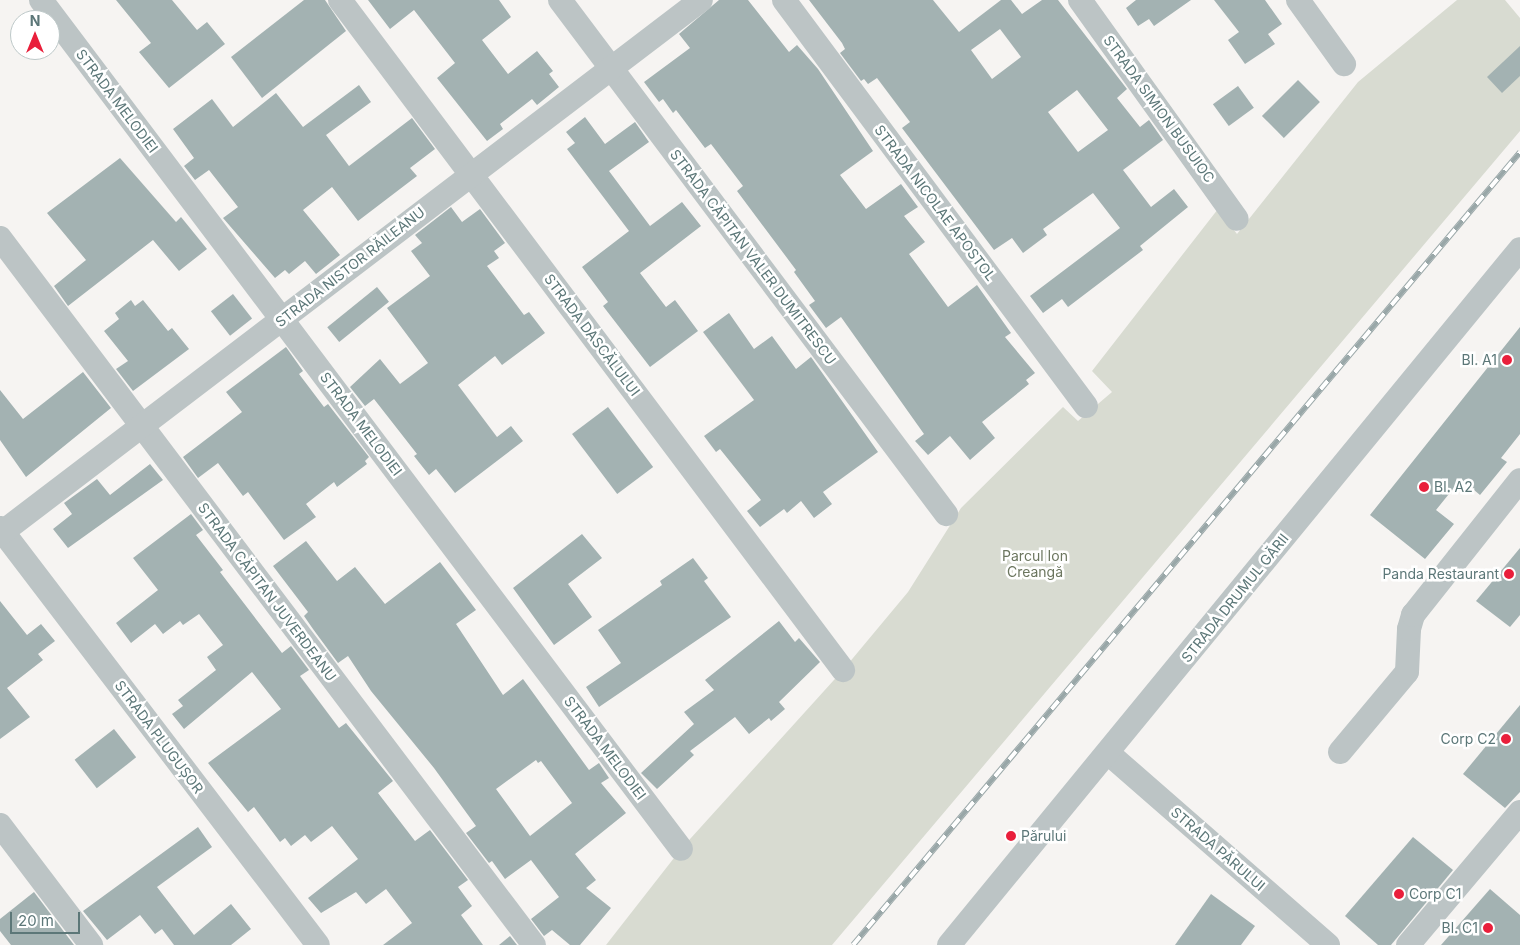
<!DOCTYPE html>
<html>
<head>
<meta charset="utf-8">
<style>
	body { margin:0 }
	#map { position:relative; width:1520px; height:945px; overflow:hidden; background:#f6f4f2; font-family:Inter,sans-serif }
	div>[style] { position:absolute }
	.green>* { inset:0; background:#d8dbd1 }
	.building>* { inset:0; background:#a3b2b2; transform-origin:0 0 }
	.minor>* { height:24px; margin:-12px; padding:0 12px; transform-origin:12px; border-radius:12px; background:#bcc4c5 }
	.rail>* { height:5.5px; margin-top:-2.75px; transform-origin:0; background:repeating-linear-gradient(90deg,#fff 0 11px,#99a7a8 0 22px); box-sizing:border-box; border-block:1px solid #99a7a8 }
	.dots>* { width:14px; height:14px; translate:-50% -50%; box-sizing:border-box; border:2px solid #fff; border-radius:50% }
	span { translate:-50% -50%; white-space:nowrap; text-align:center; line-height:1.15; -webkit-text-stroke:5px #fff; paint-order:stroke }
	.street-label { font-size:14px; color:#5c7778 }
	.poi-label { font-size:14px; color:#5c7778 }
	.right { translate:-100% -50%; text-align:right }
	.left { translate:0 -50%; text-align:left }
	.park-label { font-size:14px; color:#6c765f }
	.north { position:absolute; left:10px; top:10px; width:50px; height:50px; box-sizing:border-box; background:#fff; border:1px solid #bec9c9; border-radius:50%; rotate:0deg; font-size:14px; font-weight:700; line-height:20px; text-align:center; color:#5c7778 }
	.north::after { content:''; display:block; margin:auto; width:18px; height:22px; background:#e91f3b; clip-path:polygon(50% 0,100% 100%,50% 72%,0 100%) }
	.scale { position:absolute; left:10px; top:912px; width:70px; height:22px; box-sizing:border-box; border:2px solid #5c7778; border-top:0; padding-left:6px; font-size:15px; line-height:18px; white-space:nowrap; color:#5c7778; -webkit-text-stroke:4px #fff; paint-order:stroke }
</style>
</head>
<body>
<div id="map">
	<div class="green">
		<div style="clip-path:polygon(1457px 0,1505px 0,1520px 18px,1520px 131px,832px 945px,606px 945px,681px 849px,843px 670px,908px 592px,961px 508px,1063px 407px,1078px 421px,1112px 392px,1092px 371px,1218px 209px,1237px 234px,1358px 82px)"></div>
	</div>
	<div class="building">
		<div style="clip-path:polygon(116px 0,172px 0,197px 30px,207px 22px,225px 44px,169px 88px,139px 52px,151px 43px)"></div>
		<div style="clip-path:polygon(304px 0,325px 0,346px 31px,262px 98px,231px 57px)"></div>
		<div style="clip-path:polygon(368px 0,499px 0,511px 17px,482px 40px,508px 74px,537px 51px,553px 71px,549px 74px,559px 87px,537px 105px,532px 99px,500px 124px,503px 129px,487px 141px,437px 78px,455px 63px,414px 10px,390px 29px)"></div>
		<div style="clip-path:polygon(719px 0,748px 0,789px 52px,797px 45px,818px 69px,873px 151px,840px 175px,866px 209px,901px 184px,918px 207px,904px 216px,925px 242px,909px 254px,948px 307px,977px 285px,1011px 333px,1005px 337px,1035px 373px,1026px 380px,1029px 384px,982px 422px,995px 438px,970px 460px,950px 436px,928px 455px,915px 441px,924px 434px,841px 317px,826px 328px,809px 305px,815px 301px,794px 272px,796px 270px,737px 191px,743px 186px,711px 144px,705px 148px,676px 110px,673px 113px,663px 99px,659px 102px,644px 82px,690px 48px,679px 34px)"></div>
		<div style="clip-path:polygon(evenodd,809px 0,933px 0,959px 32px,1001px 0,1011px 0,1022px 14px,1042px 0,1058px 0,1127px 89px,1117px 98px,1140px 127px,1149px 120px,1163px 140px,1123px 170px,1151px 207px,1174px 189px,1188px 207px,1140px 246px,1143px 250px,1068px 307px,1062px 299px,1043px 313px,1030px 296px,1120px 228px,1093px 193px,1043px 229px,1047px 235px,1023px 253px,1012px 238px,994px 250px,902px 128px,910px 122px,877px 78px,868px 84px,864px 79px,861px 81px,840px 53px,845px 49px,842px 43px,809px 0,1000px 29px,1021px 57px,992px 79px,971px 50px,1000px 29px,809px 0,1077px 90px,1108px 130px,1078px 152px,1048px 112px,1077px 90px)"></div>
		<div style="clip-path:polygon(1136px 0,1191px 0,1154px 26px,1149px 19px,1138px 26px,1126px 8px)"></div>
		<div style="clip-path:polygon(1214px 0,1265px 0,1282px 24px,1268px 34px,1275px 44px,1245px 64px,1228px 40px,1239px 32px)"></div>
		<div style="clip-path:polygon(1520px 46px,1520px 76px,1502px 93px,1487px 77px)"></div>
		<div style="left:1298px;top:80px;width:31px;height:51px;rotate:45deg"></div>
		<div style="clip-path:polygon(359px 85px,371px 102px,326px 135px,349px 166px,412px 118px,435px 149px,410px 168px,417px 176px,358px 221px,332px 187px,303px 210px,340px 255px,316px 274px,305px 261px,289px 274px,285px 270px,275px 278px,223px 218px,238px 207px,209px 170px,195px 180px,184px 166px,194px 158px,173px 129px,212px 99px,233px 127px,276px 93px,303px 127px)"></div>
		<div style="left:1238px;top:86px;width:27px;height:31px;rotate:54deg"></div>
		<div style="clip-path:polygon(585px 117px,605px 144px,635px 122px,649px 142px,609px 171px,650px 226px,682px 202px,701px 226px,640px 273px,666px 307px,675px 300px,698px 331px,650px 367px,603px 306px,608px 302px,582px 267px,629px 231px,567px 149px,575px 143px,566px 132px)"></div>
		<div style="clip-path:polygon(120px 158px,176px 222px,181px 217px,207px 249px,179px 271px,153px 240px,68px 306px,54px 286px,86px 260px,47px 213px)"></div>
		<div style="clip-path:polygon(451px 207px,462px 222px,480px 209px,505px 243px,494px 251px,499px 258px,487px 266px,524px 315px,529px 312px,545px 333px,502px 365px,495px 356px,458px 385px,497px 437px,511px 426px,523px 441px,455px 493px,436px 469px,429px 475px,414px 456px,417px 454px,374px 399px,365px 406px,350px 387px,380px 359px,400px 384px,428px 363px,387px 308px,430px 276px,411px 251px,422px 243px,415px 235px)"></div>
		<div style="left:377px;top:287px;width:19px;height:64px;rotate:51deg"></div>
		<div style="left:233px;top:294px;width:31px;height:28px;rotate:52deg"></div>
		<div style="clip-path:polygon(131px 300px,135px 306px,143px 300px,168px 331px,172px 328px,189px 349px,133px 391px,116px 369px,128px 361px,104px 331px,119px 319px,115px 313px)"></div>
		<div style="clip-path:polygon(729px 313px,754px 349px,772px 336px,796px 369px,811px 357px,878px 452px,823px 492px,832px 504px,814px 518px,801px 501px,787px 513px,784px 509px,760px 527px,747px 511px,761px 500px,720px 449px,716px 452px,704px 436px,754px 400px,703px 332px)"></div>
		<div style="clip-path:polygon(1520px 327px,1520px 434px,1501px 458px,1507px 462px,1480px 495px,1461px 479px,1436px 510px,1454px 524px,1425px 559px,1370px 515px)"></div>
		<div style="clip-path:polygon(286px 347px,303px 371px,299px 374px,324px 407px,328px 404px,369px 457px,365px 461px,367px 464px,337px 487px,334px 482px,306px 504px,316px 517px,284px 540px,248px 492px,243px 496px,218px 463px,198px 478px,183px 457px,242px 412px,226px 392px)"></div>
		<div style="clip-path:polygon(83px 372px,111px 408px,26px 477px,0 440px,0 390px,23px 419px)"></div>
		<div style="left:608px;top:407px;width:75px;height:45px;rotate:53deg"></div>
		<div style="clip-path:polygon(150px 464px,163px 480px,68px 548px,53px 529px,72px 514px,64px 503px,97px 479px,110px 495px)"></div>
		<div style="clip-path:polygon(191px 514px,203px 530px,196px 535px,223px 570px,220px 572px,282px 653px,291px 646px,309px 670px,300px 676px,339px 728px,346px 723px,393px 781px,378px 793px,415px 841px,430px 830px,468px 880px,458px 887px,472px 906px,461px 915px,483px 945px,383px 945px,412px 923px,386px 889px,366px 904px,356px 892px,321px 913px,308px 898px,358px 859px,332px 826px,311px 842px,305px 835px,291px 846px,285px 838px,280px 842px,254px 807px,248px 812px,208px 763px,281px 709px,252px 672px,184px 729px,172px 714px,183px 706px,178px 700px,216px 670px,207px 657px,223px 645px,199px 614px,183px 625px,180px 621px,163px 634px,155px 624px,131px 643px,116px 623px,158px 590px,133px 558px)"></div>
		<div style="clip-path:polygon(582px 534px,602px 558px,568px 584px,592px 617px,554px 645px,513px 588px)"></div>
		<div style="clip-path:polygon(evenodd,306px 541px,337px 581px,355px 567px,385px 604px,440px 562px,476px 610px,456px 624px,503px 695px,523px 679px,589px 770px,599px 763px,609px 778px,601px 783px,626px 813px,575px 854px,596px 880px,586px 888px,611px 908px,580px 945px,570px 945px,552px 930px,544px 936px,531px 919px,559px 897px,531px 860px,505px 879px,492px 861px,489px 863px,466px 833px,476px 826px,434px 768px,371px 691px,348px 656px,338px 663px,313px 629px,304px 616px,308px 612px,273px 566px,306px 541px,536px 760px,538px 763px,541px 761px,572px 803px,530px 836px,496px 789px,536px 760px)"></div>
		<div style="clip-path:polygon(1520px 548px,1520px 615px,1510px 627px,1476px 601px)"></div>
		<div style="clip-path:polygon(693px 558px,708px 578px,704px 581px,731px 617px,599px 707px,586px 687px,621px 663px,598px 630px,662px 585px,660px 581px)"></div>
		<div style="clip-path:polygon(0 601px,27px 635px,41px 624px,55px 641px,38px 654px,43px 660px,7px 688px,30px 717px,0 739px)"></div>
		<div style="clip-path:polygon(779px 621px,795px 642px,799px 638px,820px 662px,779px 702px,785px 709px,771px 721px,769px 718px,749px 734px,735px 717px,690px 751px,694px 755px,657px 789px,641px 773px,694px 724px,684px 712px,714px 690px,705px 680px)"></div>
		<div style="clip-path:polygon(1520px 705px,1520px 792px,1505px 808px,1463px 774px)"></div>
		<div style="left:114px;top:729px;width:36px;height:50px;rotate:52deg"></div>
		<div style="clip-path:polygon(198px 827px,212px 847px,157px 887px,194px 935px,231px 904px,251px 929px,231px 945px,174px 945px,162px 929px,155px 934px,140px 915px,107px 940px,83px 911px)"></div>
		<div style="clip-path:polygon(1413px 837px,1453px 870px,1391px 945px,1378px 945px,1345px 916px)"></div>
		<div style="clip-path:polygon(1490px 889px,1520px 915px,1520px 945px,1441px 945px)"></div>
		<div style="clip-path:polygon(34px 892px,74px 945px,11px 945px,0 931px,0 919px)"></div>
		<div style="clip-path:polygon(1211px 894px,1255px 926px,1241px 945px,1175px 945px)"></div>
		<div style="clip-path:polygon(510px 936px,517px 945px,499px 945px)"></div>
	</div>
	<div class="minor">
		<div style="left:41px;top:0;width:1063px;rotate:52.99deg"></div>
		<div style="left:340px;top:0;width:838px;rotate:53.1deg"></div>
		<div style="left:560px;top:0;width:643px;rotate:53.09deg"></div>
		<div style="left:784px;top:0;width:506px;rotate:53.36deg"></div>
		<div style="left:1080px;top:0;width:269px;rotate:54.4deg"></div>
		<div style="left:1298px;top:0;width:79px;rotate:54.3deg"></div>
		<div style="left:0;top:238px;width:886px;rotate:52.94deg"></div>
		<div style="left:0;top:528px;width:524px;rotate:52.67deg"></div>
		<div style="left:0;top:534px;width:881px;rotate:-37.3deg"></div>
		<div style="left:1340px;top:752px;width:104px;rotate:-50.1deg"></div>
		<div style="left:1407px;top:672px;width:43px;rotate:-87.3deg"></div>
		<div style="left:1409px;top:629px;width:15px;rotate:-74deg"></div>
		<div style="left:1413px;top:615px;width:172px;rotate:-51.6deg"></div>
		<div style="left:1108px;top:753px;width:292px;rotate:41.1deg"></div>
		<div style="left:0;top:825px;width:151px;rotate:52.8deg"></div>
		<div style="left:949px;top:945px;width:900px;rotate:-50.63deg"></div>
		<div style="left:1408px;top:945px;width:174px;rotate:-49.9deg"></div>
	</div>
	<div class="rail">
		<div style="left:853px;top:945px;width:1036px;rotate:-49.93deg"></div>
	</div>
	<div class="dots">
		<div style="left:1507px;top:360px;background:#e91f3b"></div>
		<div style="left:1424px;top:487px;background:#e91f3b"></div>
		<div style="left:1509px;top:574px;background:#e91f3b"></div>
		<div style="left:1506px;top:739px;background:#e91f3b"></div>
		<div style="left:1011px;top:836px;background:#e91f3b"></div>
		<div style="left:1399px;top:894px;background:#e91f3b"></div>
		<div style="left:1488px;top:928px;background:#e91f3b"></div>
	</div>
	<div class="street-label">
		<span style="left:117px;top:101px;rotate:53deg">STRADA MELODIEI</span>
		<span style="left:1159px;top:109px;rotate:54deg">STRADA SIMION BUSUIOC</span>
		<span style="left:935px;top:203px;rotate:53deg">STRADA NICOLAE APOSTOL</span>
		<span style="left:753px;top:257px;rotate:53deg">STRADA CĂPITAN VALER DUMITRESCU</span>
		<span style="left:350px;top:267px;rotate:-38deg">STRADA NISTOR RĂILEANU</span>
		<span style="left:592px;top:335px;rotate:53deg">STRADA DASCĂLULUI</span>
		<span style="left:361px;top:424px;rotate:53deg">STRADA MELODIEI</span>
		<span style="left:267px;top:592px;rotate:53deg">STRADA CĂPITAN JUVERDEANU</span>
		<span style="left:1235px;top:598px;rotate:-51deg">STRADA DRUMUL GĂRII</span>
		<span style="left:159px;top:737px;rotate:53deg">STRADA PLUGUȘOR</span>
		<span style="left:605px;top:748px;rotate:53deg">STRADA MELODIEI</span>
		<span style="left:1218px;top:849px;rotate:41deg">STRADA PĂRULUI</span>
	</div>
	<div class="poi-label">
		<span class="right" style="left:1497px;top:360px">Bl. A1</span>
		<span class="left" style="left:1434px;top:487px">Bl. A2</span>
		<span class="right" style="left:1499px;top:574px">Panda Restaurant</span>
		<span class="right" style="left:1496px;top:739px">Corp C2</span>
		<span class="left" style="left:1021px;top:836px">Părului</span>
		<span class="left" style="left:1409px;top:894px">Corp C1</span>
		<span class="right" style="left:1478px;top:928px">Bl. C1</span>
	</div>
	<div class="park-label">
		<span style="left:1035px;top:564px">Parcul Ion<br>Creangă</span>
	</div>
	<div class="north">N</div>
	<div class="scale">20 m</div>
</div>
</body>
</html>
